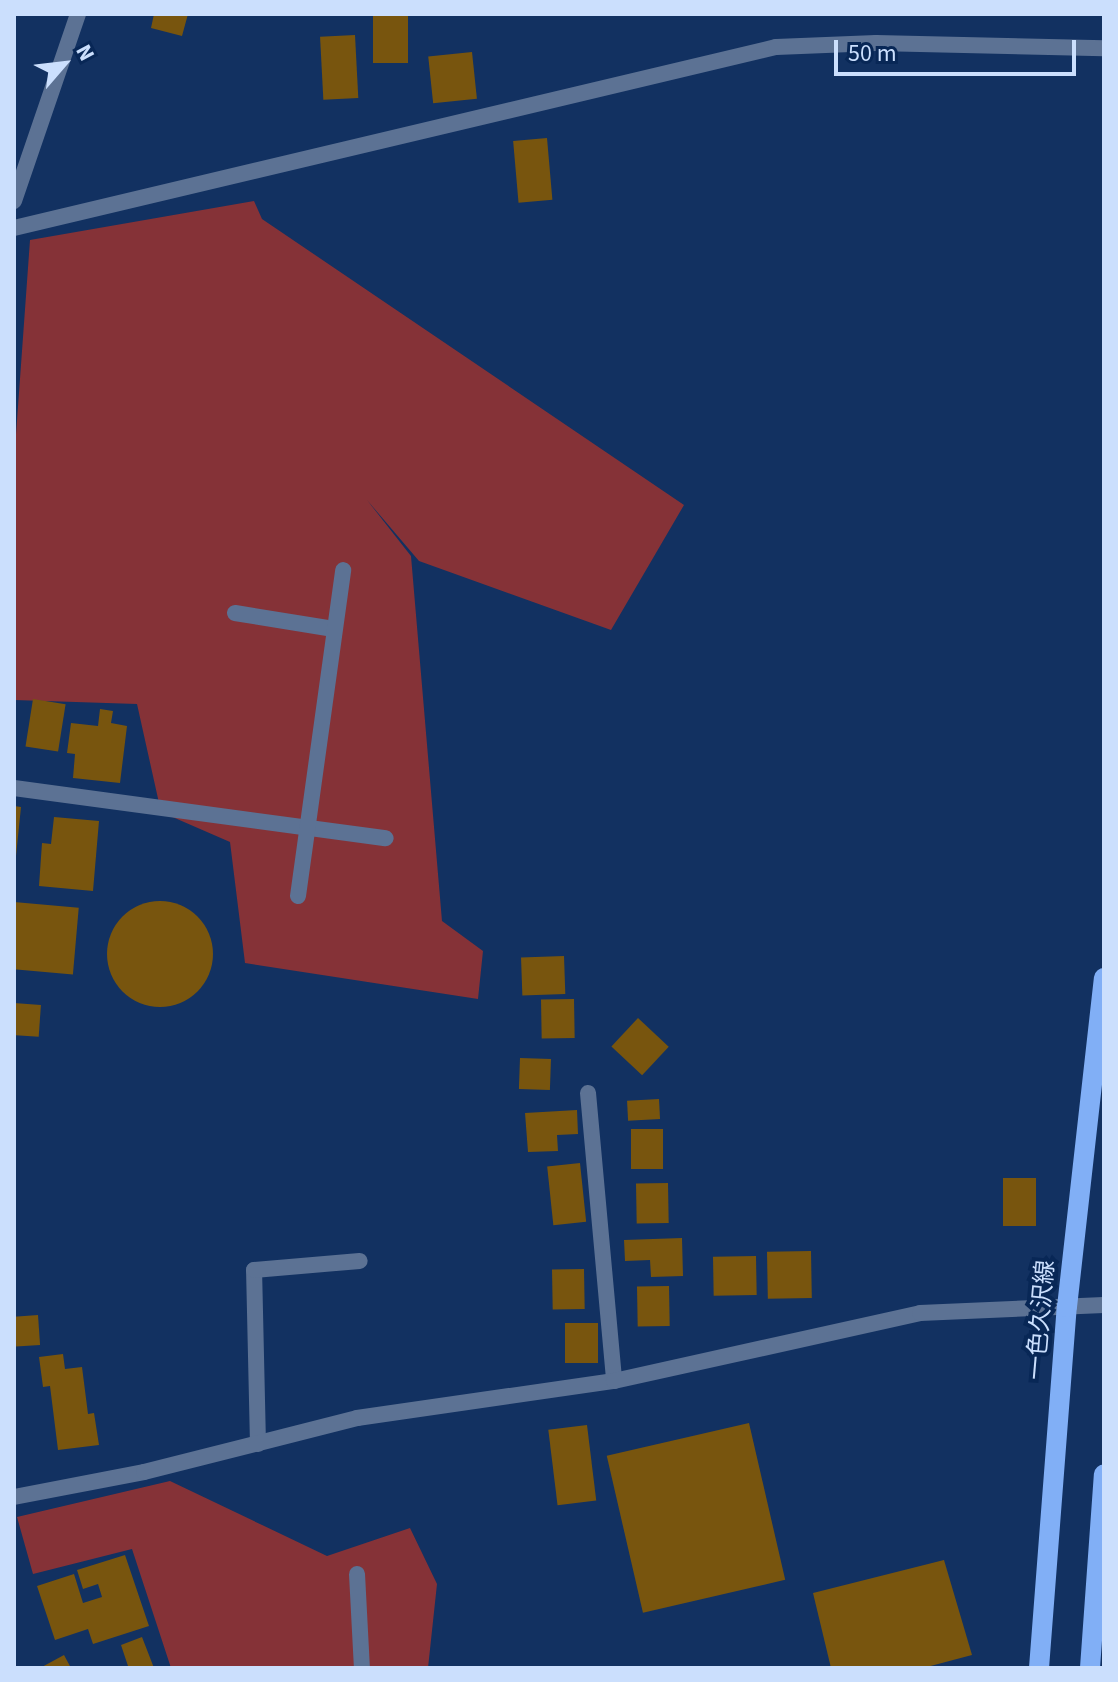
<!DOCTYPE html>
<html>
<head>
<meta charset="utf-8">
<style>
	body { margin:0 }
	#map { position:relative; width:1118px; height:1682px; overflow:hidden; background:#123161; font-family:"Source Sans 3","Noto Sans JP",sans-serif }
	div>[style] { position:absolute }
	.green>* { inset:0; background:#853237 }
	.building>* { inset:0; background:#78550e; transform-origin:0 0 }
	.round { border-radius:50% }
	.street>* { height:16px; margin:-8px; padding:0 8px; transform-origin:8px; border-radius:8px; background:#5c7294 }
	.primary>* { height:20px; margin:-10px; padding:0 10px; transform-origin:10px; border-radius:10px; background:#81aff6 }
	span { translate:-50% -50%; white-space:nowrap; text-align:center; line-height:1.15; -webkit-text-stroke:8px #082756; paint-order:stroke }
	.street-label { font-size:24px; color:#cbdffd }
	.frame { position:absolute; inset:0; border:16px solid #cbdffd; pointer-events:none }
	.north { position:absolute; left:24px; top:24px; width:80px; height:80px; -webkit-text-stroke:6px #082756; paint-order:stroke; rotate:62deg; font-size:22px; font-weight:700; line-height:32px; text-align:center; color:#cbdffd }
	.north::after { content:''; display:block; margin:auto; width:28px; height:36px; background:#cbdffd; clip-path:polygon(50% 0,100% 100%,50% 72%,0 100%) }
	.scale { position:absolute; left:834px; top:40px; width:242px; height:36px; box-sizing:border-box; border:4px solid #cbdffd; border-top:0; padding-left:10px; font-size:24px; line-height:28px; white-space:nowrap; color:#cbdffd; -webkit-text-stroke:6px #082756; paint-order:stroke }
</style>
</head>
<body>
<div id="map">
	<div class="green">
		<div style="clip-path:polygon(254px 201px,262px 219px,684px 505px,611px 630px,419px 561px,367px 500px,411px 556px,442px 921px,483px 951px,478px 999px,245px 963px,230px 842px,161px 812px,137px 704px,14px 700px,14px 462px,30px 240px)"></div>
		<div style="clip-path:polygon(170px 1481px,327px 1556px,410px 1528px,437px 1584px,428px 1668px,171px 1668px,132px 1549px,33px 1574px,17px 1517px)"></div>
	</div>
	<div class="building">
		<div style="clip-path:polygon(154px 14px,188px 14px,182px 36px,151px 28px)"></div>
		<div style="left:373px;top:14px;width:35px;height:49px"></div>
		<div style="left:355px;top:35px;width:63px;height:35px;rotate:87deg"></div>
		<div style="left:472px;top:52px;width:47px;height:44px;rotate:84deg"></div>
		<div style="left:547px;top:138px;width:62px;height:34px;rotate:85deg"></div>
		<div style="left:33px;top:699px;width:33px;height:48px;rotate:9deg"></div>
		<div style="clip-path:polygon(100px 709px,113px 711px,111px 723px,127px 726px,120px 783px,73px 778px,75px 754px,67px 753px,71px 723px,98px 726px)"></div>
		<div style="clip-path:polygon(14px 806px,21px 807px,16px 856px,14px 856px)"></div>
		<div style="clip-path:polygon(54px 817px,99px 821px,93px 891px,39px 886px,42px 843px,51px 844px)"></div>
		<div class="round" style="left:107px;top:901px;width:106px;height:106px"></div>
		<div style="left:14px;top:902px;width:65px;height:67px;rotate:5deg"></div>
		<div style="left:564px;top:956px;width:38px;height:43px;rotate:88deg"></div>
		<div style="left:574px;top:999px;width:39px;height:33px;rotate:89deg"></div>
		<div style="left:14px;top:1003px;width:27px;height:32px;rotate:4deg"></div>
		<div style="left:638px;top:1018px;width:42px;height:39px;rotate:43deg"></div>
		<div style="left:520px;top:1058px;width:31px;height:31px;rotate:2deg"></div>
		<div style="left:659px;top:1099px;width:20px;height:32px;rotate:87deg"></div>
		<div style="clip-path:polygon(577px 1110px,578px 1134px,557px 1135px,558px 1151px,528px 1152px,525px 1113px)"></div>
		<div style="left:631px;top:1129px;width:32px;height:40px"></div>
		<div style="left:580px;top:1163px;width:59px;height:33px;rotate:84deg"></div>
		<div style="left:1036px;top:1178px;width:48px;height:33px;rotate:90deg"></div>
		<div style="left:668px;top:1183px;width:40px;height:32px;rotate:89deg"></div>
		<div style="clip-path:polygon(682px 1238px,683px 1276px,651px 1277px,650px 1260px,625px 1261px,624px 1240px)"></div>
		<div style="left:811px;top:1251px;width:47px;height:44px;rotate:89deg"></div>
		<div style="left:756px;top:1256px;width:39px;height:43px;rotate:89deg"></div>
		<div style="left:584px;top:1269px;width:40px;height:32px;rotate:89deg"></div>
		<div style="left:669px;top:1286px;width:40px;height:32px;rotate:89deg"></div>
		<div style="left:38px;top:1315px;width:30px;height:24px;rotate:86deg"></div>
		<div style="left:565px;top:1323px;width:33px;height:40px"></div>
		<div style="clip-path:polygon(63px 1354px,65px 1369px,82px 1367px,88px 1414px,94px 1413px,99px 1445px,58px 1450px,50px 1386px,43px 1387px,39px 1357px)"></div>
		<div style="left:749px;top:1423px;width:161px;height:146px;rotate:77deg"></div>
		<div style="left:587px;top:1425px;width:76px;height:39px;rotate:83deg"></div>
		<div style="clip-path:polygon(125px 1555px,149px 1626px,93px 1644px,88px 1629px,55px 1640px,37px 1586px,74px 1574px,83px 1603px,102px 1597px,98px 1584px,83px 1589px,77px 1570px)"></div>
		<div style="clip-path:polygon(944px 1560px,972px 1655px,923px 1668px,831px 1668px,813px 1593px)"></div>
		<div style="clip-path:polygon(142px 1637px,154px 1668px,123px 1668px,128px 1666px,121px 1645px)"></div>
		<div style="clip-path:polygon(64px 1655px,71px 1668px,40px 1668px)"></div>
	</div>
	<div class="street">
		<div style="left:14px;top:201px;width:198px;rotate:-71.1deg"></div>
		<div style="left:14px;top:228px;width:783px;rotate:-13.36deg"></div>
		<div style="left:776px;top:47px;width:100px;rotate:-2.3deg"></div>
		<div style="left:876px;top:43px;width:228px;rotate:1.3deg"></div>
		<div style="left:235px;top:613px;width:100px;rotate:9.2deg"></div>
		<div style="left:14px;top:788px;width:375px;rotate:7.7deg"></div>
		<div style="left:298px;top:896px;width:329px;rotate:-82.1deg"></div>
		<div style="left:588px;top:1093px;width:289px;rotate:84.8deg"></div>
		<div style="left:258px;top:1444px;width:174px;rotate:-91.3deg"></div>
		<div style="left:254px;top:1270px;width:106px;rotate:-4.9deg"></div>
		<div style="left:14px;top:1497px;width:132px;rotate:-10.9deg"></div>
		<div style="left:144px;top:1472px;width:220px;rotate:-14.2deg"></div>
		<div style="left:357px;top:1418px;width:260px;rotate:-8.2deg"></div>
		<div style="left:614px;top:1381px;width:313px;rotate:-12.5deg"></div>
		<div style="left:920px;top:1313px;width:184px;rotate:-2.5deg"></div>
		<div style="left:357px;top:1574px;width:94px;rotate:87deg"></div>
	</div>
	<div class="primary">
		<div style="left:1039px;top:1668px;width:362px;rotate:-85.6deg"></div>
		<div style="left:1067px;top:1307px;width:331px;rotate:-83.6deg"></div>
		<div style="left:1090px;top:1668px;width:194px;rotate:-85.9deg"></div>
	</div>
	<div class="street-label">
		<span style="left:1041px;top:1320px;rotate:-85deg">一色久沢線</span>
	</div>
	<div class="frame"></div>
	<div class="north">N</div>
	<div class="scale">50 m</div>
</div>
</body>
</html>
